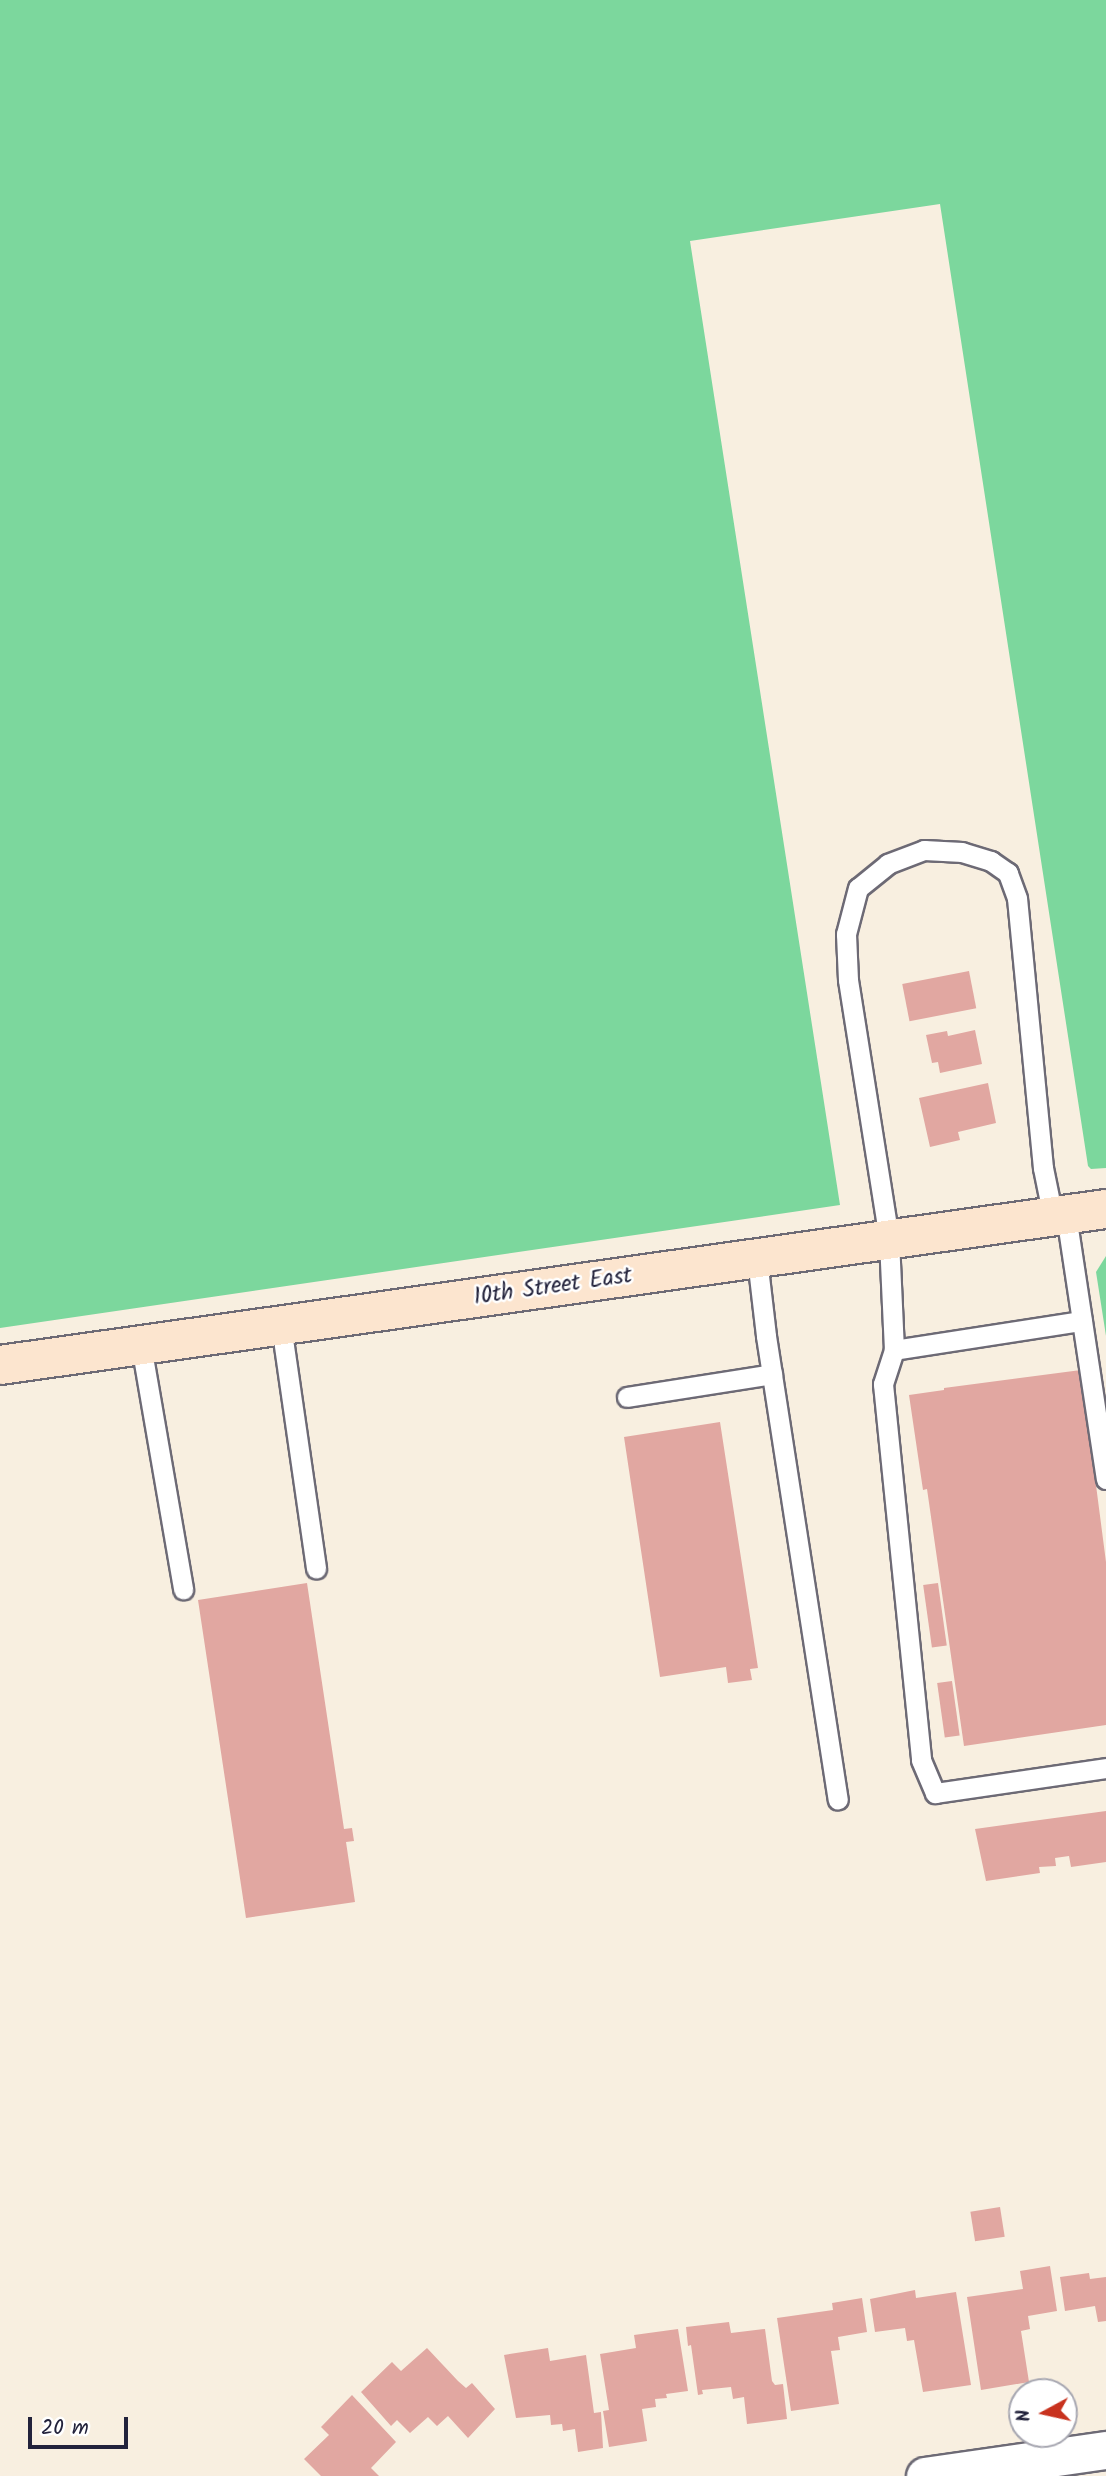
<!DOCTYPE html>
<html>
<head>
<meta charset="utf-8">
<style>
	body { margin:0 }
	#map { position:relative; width:1106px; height:2476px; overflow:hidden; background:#f8efe0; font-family:Kalam,sans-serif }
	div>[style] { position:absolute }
	.green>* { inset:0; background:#7cd79d }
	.building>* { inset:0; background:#e1a7a1; transform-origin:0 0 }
	.roads { filter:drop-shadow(2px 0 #6d6a75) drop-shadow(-2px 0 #6d6a75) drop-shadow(0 2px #6d6a75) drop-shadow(0 -2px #6d6a75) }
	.lane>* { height:19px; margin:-9.5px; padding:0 9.5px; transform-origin:9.5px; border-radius:9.5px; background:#fff }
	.street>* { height:37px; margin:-18.5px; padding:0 18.5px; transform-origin:18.5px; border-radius:18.5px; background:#fff }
	.secondary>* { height:38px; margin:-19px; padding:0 19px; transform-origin:19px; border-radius:19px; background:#fce5cf }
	span { translate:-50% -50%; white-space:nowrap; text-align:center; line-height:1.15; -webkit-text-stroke:5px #fff; paint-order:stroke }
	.street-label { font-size:23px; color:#22223b }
	.north { position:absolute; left:1008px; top:2378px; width:70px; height:70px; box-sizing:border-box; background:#fff; border:2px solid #a7a7b1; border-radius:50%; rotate:262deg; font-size:19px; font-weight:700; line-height:28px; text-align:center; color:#22223b }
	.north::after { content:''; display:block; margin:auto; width:24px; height:32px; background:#c8321e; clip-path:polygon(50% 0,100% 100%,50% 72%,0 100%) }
	.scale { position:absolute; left:28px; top:2417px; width:100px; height:32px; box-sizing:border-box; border:4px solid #22223b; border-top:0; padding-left:9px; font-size:21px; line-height:24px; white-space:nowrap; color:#22223b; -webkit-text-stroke:5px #fff; paint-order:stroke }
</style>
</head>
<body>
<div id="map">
	<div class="green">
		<div style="clip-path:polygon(0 0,1106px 0,1106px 1168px,1091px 1169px,1088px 1166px,940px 204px,690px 241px,840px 1205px,0 1328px)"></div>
		<div style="clip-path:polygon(1106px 1256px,1106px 1336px,1096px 1272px)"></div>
	</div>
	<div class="building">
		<div style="left:969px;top:971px;width:38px;height:68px;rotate:79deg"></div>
		<div style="clip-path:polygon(975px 1030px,982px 1064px,940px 1073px,938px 1062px,932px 1063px,926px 1035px,947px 1031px,948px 1036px)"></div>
		<div style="clip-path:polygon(988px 1083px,996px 1123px,958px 1132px,960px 1140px,930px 1147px,919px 1098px)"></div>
		<div style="clip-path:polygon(1081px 1370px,1106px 1562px,1106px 1725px,964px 1746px,927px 1489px,923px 1490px,909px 1395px,944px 1390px,944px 1388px)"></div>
		<div style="clip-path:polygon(720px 1422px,758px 1668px,750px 1669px,752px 1680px,728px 1683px,726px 1667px,660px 1677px,624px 1437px)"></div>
		<div style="clip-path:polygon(307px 1583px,344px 1829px,352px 1828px,354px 1841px,346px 1842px,355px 1902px,246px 1918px,198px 1600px)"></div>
		<div style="left:938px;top:1583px;width:63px;height:15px;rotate:82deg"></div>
		<div style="left:952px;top:1681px;width:55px;height:15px;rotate:82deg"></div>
		<div style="clip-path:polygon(1106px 1811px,1106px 1862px,1071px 1867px,1069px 1856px,1055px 1858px,1056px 1866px,1039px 1867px,1040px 1873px,986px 1881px,975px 1829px)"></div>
		<div style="left:1000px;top:2207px;width:30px;height:30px;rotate:81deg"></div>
		<div style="clip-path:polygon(1050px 2266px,1057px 2311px,1028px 2316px,1030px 2329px,1021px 2331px,1029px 2382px,981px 2390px,967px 2297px,1023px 2289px,1020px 2271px)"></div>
		<div style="clip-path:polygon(1089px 2273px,1090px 2279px,1106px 2277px,1106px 2321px,1098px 2322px,1095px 2306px,1065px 2311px,1060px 2277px)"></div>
		<div style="clip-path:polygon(915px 2290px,916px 2298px,956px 2292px,971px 2385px,923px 2392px,914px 2340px,907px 2341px,905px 2328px,875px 2332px,870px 2299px)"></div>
		<div style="clip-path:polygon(862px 2298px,867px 2332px,838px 2337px,840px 2350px,831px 2351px,839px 2404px,791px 2411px,777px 2318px,833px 2310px,832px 2303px)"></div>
		<div style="clip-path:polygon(729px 2322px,731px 2333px,765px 2329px,772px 2381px,775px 2385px,783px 2384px,787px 2419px,747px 2424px,744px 2397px,733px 2399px,731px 2387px,702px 2390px,703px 2394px,698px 2395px,691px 2345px,688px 2346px,686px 2327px)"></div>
		<div style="clip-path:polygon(678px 2329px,688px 2391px,666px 2394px,667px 2398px,655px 2399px,656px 2407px,642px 2409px,647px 2441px,609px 2447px,603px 2411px,609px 2410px,600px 2354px,636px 2348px,634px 2335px)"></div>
		<div style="clip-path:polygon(427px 2348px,458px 2381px,466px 2388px,472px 2383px,495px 2409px,468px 2438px,448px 2416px,437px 2426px,428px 2417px,410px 2433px,397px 2420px,391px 2426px,361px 2392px,392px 2362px,401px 2371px)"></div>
		<div style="clip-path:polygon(548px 2348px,550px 2361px,586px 2355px,594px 2413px,601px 2412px,603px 2448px,578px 2452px,575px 2429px,563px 2431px,562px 2424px,551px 2425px,550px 2415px,516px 2418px,504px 2355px)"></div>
		<div style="clip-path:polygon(352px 2395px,396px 2442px,371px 2468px,379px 2476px,321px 2476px,304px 2459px,329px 2435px,321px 2427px)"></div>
	</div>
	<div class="roads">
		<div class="lane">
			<div style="left:1066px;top:1215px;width:267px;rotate:81.4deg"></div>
			<div style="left:1053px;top:1217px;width:50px;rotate:-101.5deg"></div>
			<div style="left:1043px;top:1168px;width:271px;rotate:-95.5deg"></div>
			<div style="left:1017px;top:898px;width:27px;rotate:-110deg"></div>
			<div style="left:1008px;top:873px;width:21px;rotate:-145deg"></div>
			<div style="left:991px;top:861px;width:30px;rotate:-163deg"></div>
			<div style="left:962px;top:852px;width:38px;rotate:-177deg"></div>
			<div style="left:924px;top:850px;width:39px;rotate:159deg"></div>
			<div style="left:888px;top:864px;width:38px;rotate:141deg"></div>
			<div style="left:858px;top:888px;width:48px;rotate:104.6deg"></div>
			<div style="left:846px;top:934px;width:46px;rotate:87.5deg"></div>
			<div style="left:848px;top:980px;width:263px;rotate:81deg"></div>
			<div style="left:889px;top:1240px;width:110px;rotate:87.4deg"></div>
			<div style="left:894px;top:1350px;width:36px;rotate:108deg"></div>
			<div style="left:883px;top:1384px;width:378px;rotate:84.2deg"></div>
			<div style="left:921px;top:1760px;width:36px;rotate:67deg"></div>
			<div style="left:935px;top:1793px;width:173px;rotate:-8.3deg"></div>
			<div style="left:757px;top:1259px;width:78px;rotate:83.3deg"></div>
			<div style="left:766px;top:1336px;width:469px;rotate:81.2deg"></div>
			<div style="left:281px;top:1325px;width:246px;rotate:81.8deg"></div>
			<div style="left:141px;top:1345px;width:248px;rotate:80.2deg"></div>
			<div style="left:894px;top:1350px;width:190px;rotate:-8.8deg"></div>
			<div style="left:627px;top:1397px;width:147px;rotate:-9deg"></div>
		</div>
		<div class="street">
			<div style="left:925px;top:2476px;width:183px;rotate:-8.2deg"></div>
		</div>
		<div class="secondary">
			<div style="left:0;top:1365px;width:1117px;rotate:-8.03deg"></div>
		</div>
	</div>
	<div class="street-label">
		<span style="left:553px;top:1287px;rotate:-8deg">10th Street East</span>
	</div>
	<div class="north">N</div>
	<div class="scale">20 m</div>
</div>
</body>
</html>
